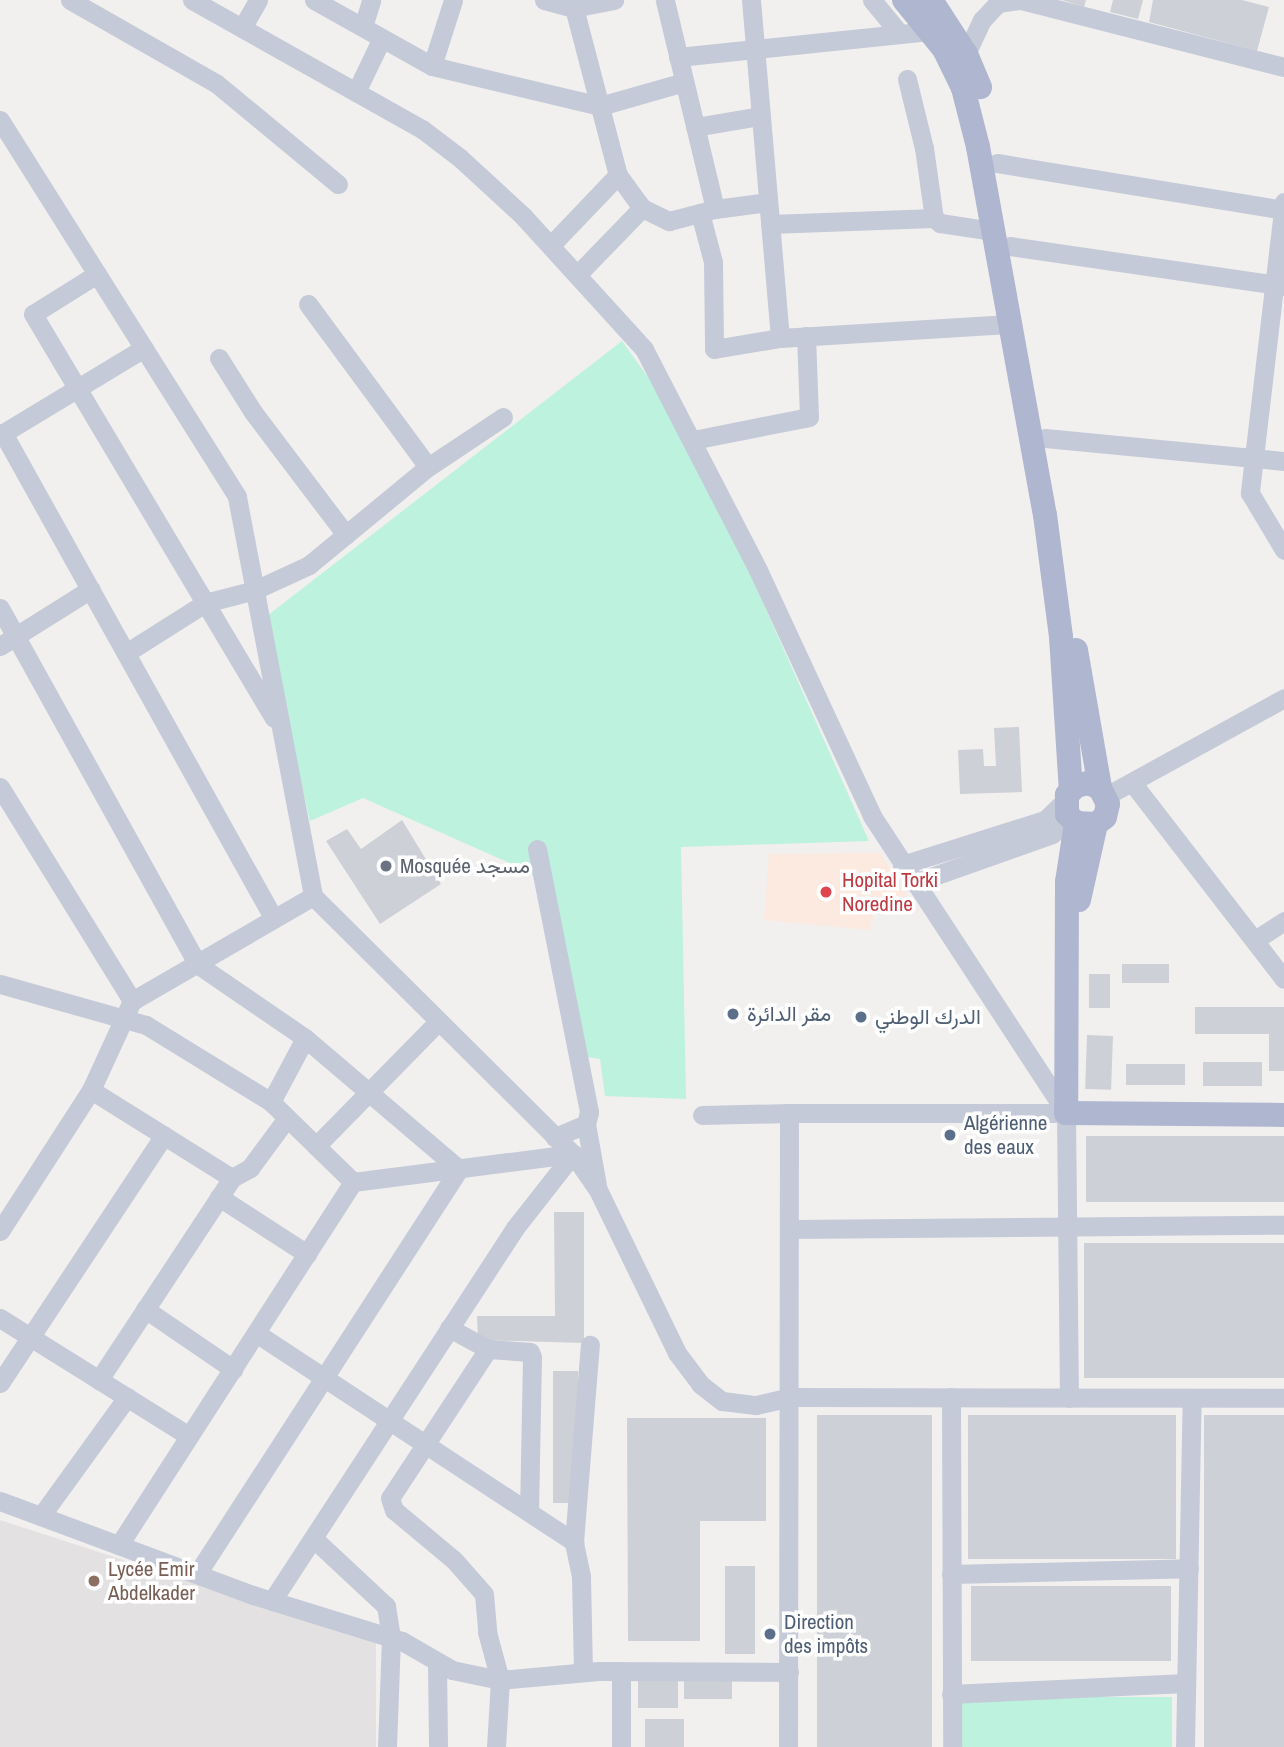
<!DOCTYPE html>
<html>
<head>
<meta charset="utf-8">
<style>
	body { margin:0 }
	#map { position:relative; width:1284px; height:1747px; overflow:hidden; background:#f2f0ef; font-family:"Archivo Narrow",Vazirmatn,sans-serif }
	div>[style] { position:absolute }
	.education>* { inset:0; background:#e3e1e1 }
	.medical>* { inset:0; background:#fce9df }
	.green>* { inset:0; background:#bcf2de; transform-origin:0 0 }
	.building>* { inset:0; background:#ced0d7; transform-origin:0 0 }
	.minor>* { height:19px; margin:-9.5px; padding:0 9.5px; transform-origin:9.5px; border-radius:9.5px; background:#c5cad8 }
	.major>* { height:24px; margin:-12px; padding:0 12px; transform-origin:12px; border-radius:12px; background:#aeb6d0 }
	.dots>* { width:19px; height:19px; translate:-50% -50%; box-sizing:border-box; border:4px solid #fff; border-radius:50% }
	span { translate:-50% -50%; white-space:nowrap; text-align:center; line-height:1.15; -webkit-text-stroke:7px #fff; paint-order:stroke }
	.worship-label { font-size:21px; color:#5b616d }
	.left { translate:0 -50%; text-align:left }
	.health-label { font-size:21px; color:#be3a42 }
	.service-label { font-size:21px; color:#4e5e75 }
	.education-label { font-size:21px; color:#785e54 }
</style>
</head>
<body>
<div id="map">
	<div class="education">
		<div style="clip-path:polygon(0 1520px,376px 1642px,376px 1747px,0 1747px)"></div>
	</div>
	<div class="medical">
		<div style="clip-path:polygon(880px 853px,914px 905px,875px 912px,869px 930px,764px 920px,769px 854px)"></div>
	</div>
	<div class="green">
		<div style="clip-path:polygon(622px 341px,658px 391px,747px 567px,869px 841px,681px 847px,686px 1099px,605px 1096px,600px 1059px,580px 1056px,543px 887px,530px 872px,363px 798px,310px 821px,263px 619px)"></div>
		<div style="left:1172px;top:1697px;width:50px;height:213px;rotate:90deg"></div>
	</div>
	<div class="building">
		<div style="clip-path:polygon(1062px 0,1086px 0,1084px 7px)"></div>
		<div style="clip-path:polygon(1113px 0,1143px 0,1138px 19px,1110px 12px)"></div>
		<div style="clip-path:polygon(1153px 0,1242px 0,1269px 7px,1257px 51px,1149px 22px)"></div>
		<div style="clip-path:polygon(1019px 727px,1022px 792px,960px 794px,958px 750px,983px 749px,984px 766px,996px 766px,994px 728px)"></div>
		<div style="clip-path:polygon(402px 820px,441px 884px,380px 924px,326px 841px,347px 829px,361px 849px)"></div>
		<div style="left:1122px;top:964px;width:47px;height:19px"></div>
		<div style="left:1089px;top:974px;width:21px;height:34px"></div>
		<div style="clip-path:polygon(1195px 1007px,1284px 1007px,1284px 1071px,1269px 1071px,1269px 1034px,1195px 1034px)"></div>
		<div style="left:1087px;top:1035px;width:26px;height:54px;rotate:2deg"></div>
		<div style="left:1203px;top:1062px;width:59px;height:24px"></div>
		<div style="left:1126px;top:1064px;width:59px;height:21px"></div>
		<div style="left:1086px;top:1136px;width:198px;height:66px"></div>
		<div style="clip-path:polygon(554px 1212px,584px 1212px,584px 1343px,478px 1340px,477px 1316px,555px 1316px)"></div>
		<div style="left:1084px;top:1243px;width:200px;height:135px"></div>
		<div style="left:553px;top:1371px;width:25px;height:132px"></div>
		<div style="left:817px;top:1415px;width:115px;height:332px"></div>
		<div style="left:968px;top:1415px;width:208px;height:144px"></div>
		<div style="left:1204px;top:1415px;width:80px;height:332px"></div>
		<div style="clip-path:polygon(627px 1418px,766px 1418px,766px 1521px,700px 1521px,700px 1641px,628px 1641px)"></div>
		<div style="left:725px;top:1566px;width:30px;height:88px"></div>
		<div style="left:971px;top:1586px;width:200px;height:75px"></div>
		<div style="left:684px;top:1676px;width:48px;height:23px"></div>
		<div style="left:638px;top:1680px;width:40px;height:28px"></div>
		<div style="left:645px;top:1719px;width:39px;height:28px"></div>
	</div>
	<div class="minor">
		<div style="left:70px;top:0;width:169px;rotate:29.7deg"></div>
		<div style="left:217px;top:84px;width:157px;rotate:39.6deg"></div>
		<div style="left:192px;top:0;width:264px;rotate:29.3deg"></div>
		<div style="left:422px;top:129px;width:48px;rotate:37.3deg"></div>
		<div style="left:460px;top:158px;width:86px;rotate:42.6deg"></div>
		<div style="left:523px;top:216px;width:180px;rotate:47.7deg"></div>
		<div style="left:644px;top:349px;width:249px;rotate:62.7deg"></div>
		<div style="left:758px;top:570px;width:271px;rotate:65.1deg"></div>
		<div style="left:872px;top:816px;width:355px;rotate:56.8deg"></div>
		<div style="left:314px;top:0;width:135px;rotate:29.2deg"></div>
		<div style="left:432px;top:66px;width:173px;rotate:13.4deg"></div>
		<div style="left:600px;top:106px;width:87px;rotate:-15.9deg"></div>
		<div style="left:544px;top:0;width:30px;rotate:15deg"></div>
		<div style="left:573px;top:8px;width:42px;rotate:-11deg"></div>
		<div style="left:572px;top:0;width:181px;rotate:75.3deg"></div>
		<div style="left:618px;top:175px;width:41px;rotate:54deg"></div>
		<div style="left:642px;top:208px;width:30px;rotate:26deg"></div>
		<div style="left:669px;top:221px;width:48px;rotate:-14.6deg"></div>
		<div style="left:715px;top:209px;width:215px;rotate:-103.5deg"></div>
		<div style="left:751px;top:0;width:339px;rotate:85.1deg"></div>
		<div style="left:780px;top:338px;width:229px;rotate:-3.5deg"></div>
		<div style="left:872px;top:0;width:44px;rotate:50.5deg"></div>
		<div style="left:1021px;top:0;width:271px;rotate:14.3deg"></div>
		<div style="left:363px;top:27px;width:28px;rotate:-73deg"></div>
		<div style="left:242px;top:28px;width:32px;rotate:-60deg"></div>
		<div style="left:966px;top:54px;width:38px;rotate:-65deg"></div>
		<div style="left:982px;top:20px;width:23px;rotate:-47deg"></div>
		<div style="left:998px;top:3px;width:21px;rotate:-8deg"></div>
		<div style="left:678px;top:57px;width:253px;rotate:-5.9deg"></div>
		<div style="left:432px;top:66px;width:69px;rotate:-72.3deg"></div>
		<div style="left:907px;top:79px;width:71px;rotate:76.2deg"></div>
		<div style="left:924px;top:148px;width:71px;rotate:81.9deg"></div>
		<div style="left:356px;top:92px;width:60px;rotate:-64.3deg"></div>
		<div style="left:0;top:120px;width:445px;rotate:57.8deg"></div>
		<div style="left:237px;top:497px;width:406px;rotate:79.2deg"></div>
		<div style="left:695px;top:127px;width:66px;rotate:-9.6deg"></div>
		<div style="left:997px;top:163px;width:291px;rotate:9.3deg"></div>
		<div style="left:1284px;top:202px;width:293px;rotate:96.7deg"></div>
		<div style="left:1250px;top:493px;width:66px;rotate:59.2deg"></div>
		<div style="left:715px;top:209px;width:53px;rotate:-7.5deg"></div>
		<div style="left:700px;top:213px;width:51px;rotate:75.1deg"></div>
		<div style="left:713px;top:262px;width:87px;rotate:89.3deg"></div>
		<div style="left:714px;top:349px;width:67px;rotate:-9.5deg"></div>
		<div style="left:770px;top:224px;width:164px;rotate:-2.1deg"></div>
		<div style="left:934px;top:218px;width:8px;rotate:40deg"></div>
		<div style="left:940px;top:223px;width:54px;rotate:8.6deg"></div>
		<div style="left:551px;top:245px;width:97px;rotate:-46.3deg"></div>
		<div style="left:1010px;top:246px;width:277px;rotate:8.3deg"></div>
		<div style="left:97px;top:274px;width:75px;rotate:148deg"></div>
		<div style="left:33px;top:314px;width:470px;rotate:59.2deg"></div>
		<div style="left:578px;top:274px;width:92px;rotate:-45.9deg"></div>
		<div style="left:308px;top:304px;width:202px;rotate:53.6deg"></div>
		<div style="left:219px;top:358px;width:64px;rotate:57.8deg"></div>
		<div style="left:253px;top:412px;width:154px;rotate:52.9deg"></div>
		<div style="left:3px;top:433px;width:556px;rotate:60.86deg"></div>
		<div style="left:0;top:435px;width:168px;rotate:-31.1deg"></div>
		<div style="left:1045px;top:438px;width:240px;rotate:5.5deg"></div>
		<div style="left:693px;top:440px;width:118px;rotate:-11.2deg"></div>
		<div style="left:809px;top:417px;width:81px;rotate:-92.1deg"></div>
		<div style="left:0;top:608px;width:407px;rotate:61deg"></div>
		<div style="left:197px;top:964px;width:131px;rotate:34.4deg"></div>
		<div style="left:305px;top:1038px;width:202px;rotate:40.4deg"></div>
		<div style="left:459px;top:1169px;width:482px;rotate:122.9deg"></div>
		<div style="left:0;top:646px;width:107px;rotate:-32.1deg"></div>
		<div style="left:126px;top:653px;width:93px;rotate:-32.3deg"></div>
		<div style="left:205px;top:603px;width:52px;rotate:-14.6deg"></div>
		<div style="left:255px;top:590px;width:60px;rotate:-24.8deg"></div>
		<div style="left:309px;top:565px;width:154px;rotate:-39.5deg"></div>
		<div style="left:428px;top:467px;width:90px;rotate:-33.7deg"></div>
		<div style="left:1134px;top:785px;width:245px;rotate:52.3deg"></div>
		<div style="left:0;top:787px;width:251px;rotate:58.3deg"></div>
		<div style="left:1106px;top:796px;width:203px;rotate:-28.8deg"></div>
		<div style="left:537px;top:849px;width:268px;rotate:78.8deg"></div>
		<div style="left:589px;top:1112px;width:12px;rotate:104deg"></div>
		<div style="left:586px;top:1124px;width:34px;rotate:157deg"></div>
		<div style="left:902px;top:865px;width:150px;rotate:-17.5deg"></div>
		<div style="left:1045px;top:820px;width:28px;rotate:-44deg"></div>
		<div style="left:914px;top:883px;width:146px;rotate:-19.5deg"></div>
		<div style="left:1052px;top:834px;width:24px;rotate:-38deg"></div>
		<div style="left:1255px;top:940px;width:35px;rotate:-33deg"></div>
		<div style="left:0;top:984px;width:152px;rotate:15.7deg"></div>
		<div style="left:146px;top:1025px;width:147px;rotate:31.6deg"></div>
		<div style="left:271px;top:1102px;width:115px;rotate:44.3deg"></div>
		<div style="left:91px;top:1090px;width:166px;rotate:32deg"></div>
		<div style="left:232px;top:1178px;width:242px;rotate:123.4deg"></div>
		<div style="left:271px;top:1102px;width:72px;rotate:-62deg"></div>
		<div style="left:702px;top:1115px;width:87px;rotate:-1.3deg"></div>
		<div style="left:586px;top:1124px;width:62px;rotate:79.8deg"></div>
		<div style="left:316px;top:1146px;width:175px;rotate:-45.5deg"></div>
		<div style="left:232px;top:1178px;width:21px;rotate:-29deg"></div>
		<div style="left:250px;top:1168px;width:62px;rotate:-53.5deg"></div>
		<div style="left:219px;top:1197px;width:105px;rotate:32.9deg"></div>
		<div style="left:791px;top:1229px;width:493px;rotate:-0.5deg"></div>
		<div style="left:0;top:1231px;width:168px;rotate:-57.2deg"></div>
		<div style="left:91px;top:1090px;width:98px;rotate:-65.3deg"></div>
		<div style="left:132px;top:1001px;width:209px;rotate:-30.1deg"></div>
		<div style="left:313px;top:896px;width:366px;rotate:44.8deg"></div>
		<div style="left:573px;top:1154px;width:44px;rotate:55.2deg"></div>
		<div style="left:598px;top:1190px;width:181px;rotate:64.1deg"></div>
		<div style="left:677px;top:1353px;width:39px;rotate:53deg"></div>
		<div style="left:700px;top:1384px;width:28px;rotate:38deg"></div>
		<div style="left:722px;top:1401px;width:34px;rotate:7deg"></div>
		<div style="left:756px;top:1405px;width:35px;rotate:-13deg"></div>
		<div style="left:790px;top:1397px;width:494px;rotate:0.1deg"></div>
		<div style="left:145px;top:1309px;width:107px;rotate:34.3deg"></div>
		<div style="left:0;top:1318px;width:223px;rotate:32deg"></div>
		<div style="left:449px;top:1328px;width:44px;rotate:28.3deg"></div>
		<div style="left:488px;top:1349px;width:42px;rotate:4.1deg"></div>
		<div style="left:530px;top:1352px;width:5px;rotate:68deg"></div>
		<div style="left:532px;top:1357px;width:155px;rotate:91.1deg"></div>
		<div style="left:256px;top:1333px;width:381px;rotate:33.3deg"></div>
		<div style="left:488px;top:1349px;width:178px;rotate:123.3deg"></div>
		<div style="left:390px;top:1498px;width:13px;rotate:72deg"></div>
		<div style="left:394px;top:1510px;width:78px;rotate:39.8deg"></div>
		<div style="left:454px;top:1560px;width:45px;rotate:48.6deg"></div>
		<div style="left:484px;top:1594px;width:38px;rotate:85deg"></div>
		<div style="left:487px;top:1632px;width:50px;rotate:74.8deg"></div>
		<div style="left:500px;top:1680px;width:67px;rotate:93.4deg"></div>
		<div style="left:0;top:1383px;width:297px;rotate:-56.5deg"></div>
		<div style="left:951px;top:1397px;width:350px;rotate:89.8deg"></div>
		<div style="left:0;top:1501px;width:270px;rotate:20.4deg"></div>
		<div style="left:253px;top:1595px;width:156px;rotate:17.2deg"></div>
		<div style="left:402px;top:1641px;width:58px;rotate:30.1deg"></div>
		<div style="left:452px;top:1670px;width:49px;rotate:11.8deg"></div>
		<div style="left:500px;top:1680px;width:99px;rotate:-5.2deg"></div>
		<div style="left:599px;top:1671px;width:190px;rotate:0.3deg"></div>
		<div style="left:41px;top:1516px;width:147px;rotate:-54.1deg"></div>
		<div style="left:313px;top:1538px;width:100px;rotate:43deg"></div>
		<div style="left:386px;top:1606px;width:32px;rotate:81deg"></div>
		<div style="left:391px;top:1638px;width:109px;rotate:92.1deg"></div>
		<div style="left:119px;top:1545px;width:432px;rotate:-57.2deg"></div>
		<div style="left:353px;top:1182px;width:222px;rotate:-7.3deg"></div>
		<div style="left:573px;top:1154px;width:94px;rotate:128.1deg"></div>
		<div style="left:515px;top:1228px;width:445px;rotate:123.1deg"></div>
		<div style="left:951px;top:1574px;width:238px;rotate:-1.4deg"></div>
		<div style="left:437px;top:1662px;width:85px;rotate:89.3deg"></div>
		<div style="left:583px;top:1672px;width:96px;rotate:-91.2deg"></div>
		<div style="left:581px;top:1576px;width:35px;rotate:-102deg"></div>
		<div style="left:574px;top:1542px;width:198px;rotate:-85.4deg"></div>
		<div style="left:951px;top:1694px;width:235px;rotate:-2.7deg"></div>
		<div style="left:621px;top:1747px;width:76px;rotate:-90deg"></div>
		<div style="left:788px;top:1747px;width:634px;rotate:-89.91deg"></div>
		<div style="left:789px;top:1113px;width:277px"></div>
		<div style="left:1066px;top:1113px;width:285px;rotate:89.4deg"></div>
		<div style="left:1185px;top:1747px;width:349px;rotate:-88.9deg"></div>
	</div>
	<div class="major">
		<div style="left:904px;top:0;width:63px;rotate:50.8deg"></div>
		<div style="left:944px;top:49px;width:43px;rotate:64deg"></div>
		<div style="left:963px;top:88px;width:61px;rotate:75.7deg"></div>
		<div style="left:978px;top:147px;width:374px;rotate:79.7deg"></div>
		<div style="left:1045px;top:515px;width:123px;rotate:82.5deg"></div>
		<div style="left:1061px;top:637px;width:153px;rotate:86.3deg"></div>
		<div style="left:931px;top:0;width:64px;rotate:57.1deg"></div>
		<div style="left:966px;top:54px;width:36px;rotate:67deg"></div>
		<div style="left:1076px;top:650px;width:140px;rotate:80.1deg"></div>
		<div style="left:1076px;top:823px;width:60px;rotate:98.7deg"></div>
		<div style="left:1067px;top:882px;width:231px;rotate:90.2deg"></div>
		<div style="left:1066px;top:1113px;width:218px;rotate:0.5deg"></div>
		<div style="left:1079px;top:900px;width:78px;rotate:-77.4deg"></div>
		<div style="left:1096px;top:824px;width:11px;rotate:-38deg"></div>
		<div style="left:1105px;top:817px;width:13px;rotate:-77deg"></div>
		<div style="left:1108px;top:804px;width:18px;rotate:-117deg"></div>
		<div style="left:1100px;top:788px;width:13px;rotate:-157deg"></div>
		<div style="left:1088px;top:783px;width:12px;rotate:166deg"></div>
		<div style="left:1076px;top:786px;width:13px;rotate:135deg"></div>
		<div style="left:1067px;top:795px;width:19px;rotate:90deg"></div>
		<div style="left:1067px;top:814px;width:13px;rotate:45deg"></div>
		<div style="left:1076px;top:823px;width:20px;rotate:3deg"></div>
	</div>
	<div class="dots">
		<div style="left:386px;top:866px;background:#6b7280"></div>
		<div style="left:826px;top:892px;background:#e0444e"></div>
		<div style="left:733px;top:1014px;background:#5c6f8a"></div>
		<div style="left:861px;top:1017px;background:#5c6f8a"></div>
		<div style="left:950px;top:1135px;background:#5c6f8a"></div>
		<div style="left:94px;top:1581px;background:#8d6e63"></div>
		<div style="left:770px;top:1634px;background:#5c6f8a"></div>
	</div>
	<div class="worship-label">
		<span class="left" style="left:400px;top:866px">Mosquée مسجد</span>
	</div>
	<div class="health-label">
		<span class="left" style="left:842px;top:892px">Hopital Torki<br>Noredine</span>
	</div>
	<div class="service-label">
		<span class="left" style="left:747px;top:1014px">مقر الدائرة</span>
		<span class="left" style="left:875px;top:1017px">الدرك الوطني</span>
		<span class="left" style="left:964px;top:1135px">Algérienne<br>des eaux</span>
		<span class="left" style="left:784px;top:1634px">Direction<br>des impôts</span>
	</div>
	<div class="education-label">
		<span class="left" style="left:108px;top:1581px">Lycée Emir<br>Abdelkader</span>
	</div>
</div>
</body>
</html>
